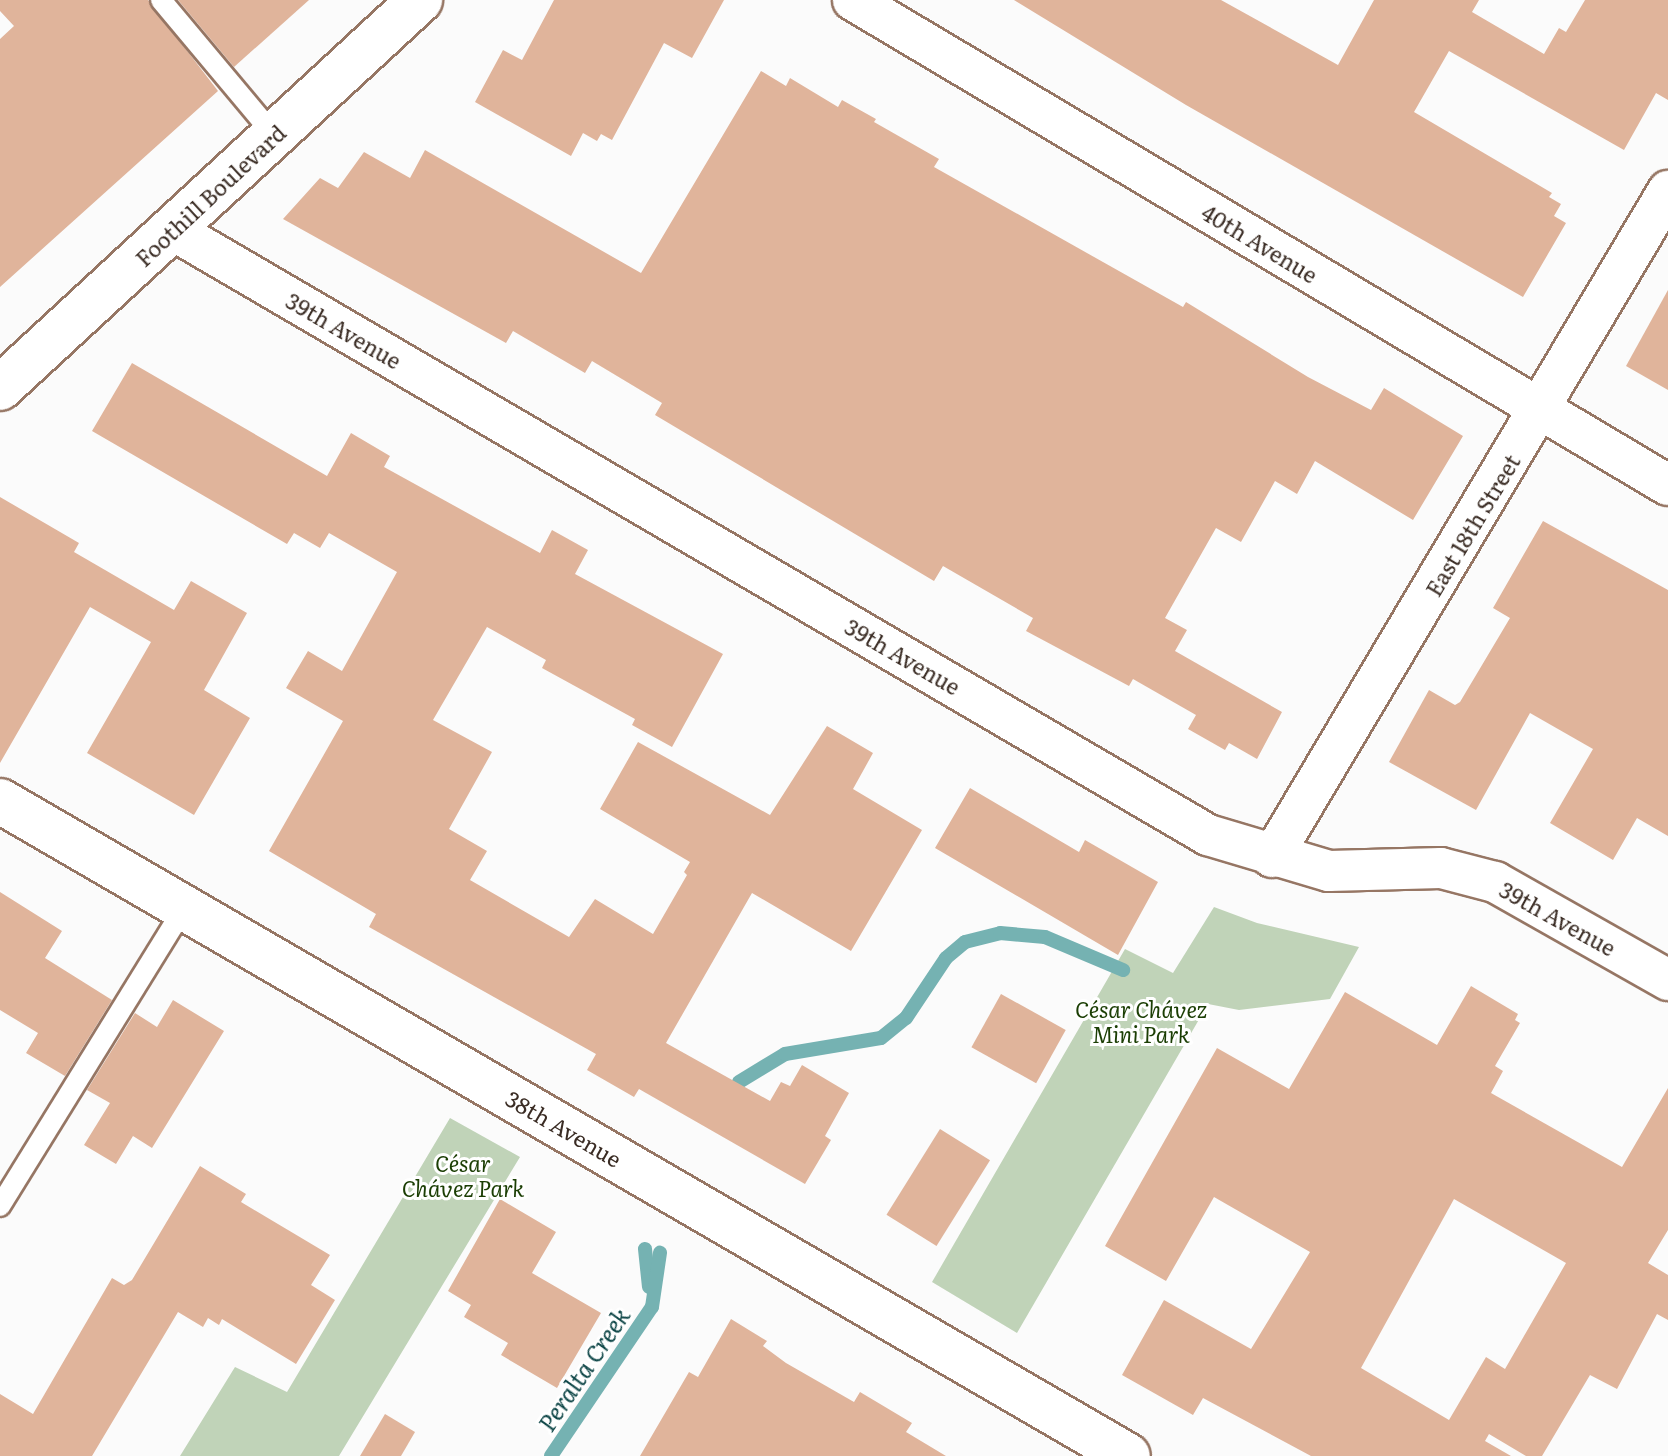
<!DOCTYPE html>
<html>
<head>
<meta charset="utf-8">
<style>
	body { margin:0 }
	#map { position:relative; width:1668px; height:1456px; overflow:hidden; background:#fbfbfb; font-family:Literata,serif }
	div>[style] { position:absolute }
	.green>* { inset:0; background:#c0d3b8 }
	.stream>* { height:14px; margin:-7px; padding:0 7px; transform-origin:7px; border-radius:7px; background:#75b2b2 }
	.building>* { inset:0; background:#e0b49b; transform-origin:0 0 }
	.roads { filter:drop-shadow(2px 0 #967664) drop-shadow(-2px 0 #967664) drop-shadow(0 2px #967664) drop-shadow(0 -2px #967664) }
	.lane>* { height:20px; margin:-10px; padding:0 10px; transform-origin:10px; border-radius:10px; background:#fff }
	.street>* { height:40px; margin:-20px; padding:0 20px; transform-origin:20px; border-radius:20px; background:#fff }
	.secondary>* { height:44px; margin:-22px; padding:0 22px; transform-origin:22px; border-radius:22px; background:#fff }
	span { translate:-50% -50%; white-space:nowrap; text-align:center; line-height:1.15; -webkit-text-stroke:6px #fff; paint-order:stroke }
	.street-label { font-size:22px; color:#3a2c24 }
	.park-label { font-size:22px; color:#1b3e04; font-style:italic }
	.water-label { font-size:24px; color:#0e4647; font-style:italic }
</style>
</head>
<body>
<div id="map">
	<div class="green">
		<div style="clip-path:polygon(1214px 907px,1257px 923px,1359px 947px,1330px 999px,1239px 1010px,1208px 1004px,1017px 1333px,932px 1282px,1125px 949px,1173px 973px)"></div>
		<div style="clip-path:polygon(450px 1118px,520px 1157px,339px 1456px,180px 1456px,235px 1367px,287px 1392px)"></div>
	</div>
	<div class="stream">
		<div style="left:739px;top:1082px;width:54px;rotate:-31.3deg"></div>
		<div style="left:785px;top:1054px;width:97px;rotate:-9.5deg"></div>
		<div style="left:881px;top:1038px;width:32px;rotate:-39deg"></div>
		<div style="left:906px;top:1018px;width:72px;rotate:-56.3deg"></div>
		<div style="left:946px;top:958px;width:25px;rotate:-40deg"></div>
		<div style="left:965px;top:942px;width:36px;rotate:-14deg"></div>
		<div style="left:1000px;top:933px;width:45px;rotate:5.1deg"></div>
		<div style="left:1045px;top:937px;width:85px;rotate:22.9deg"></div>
		<div style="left:645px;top:1249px;width:38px;rotate:84deg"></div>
		<div style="left:551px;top:1456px;width:180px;rotate:-55.9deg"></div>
		<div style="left:652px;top:1307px;width:55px;rotate:-81.6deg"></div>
	</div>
	<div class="building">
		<div style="clip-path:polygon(0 0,148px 0,218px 91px,0 287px,0 39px,14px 26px,0 11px)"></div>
		<div style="clip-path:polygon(178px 0,309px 0,234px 67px)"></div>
		<div style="clip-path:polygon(554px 0,724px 0,692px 58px,664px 43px,612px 140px,601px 134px,597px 141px,583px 133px,571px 156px,475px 102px,503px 50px,522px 60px)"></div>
		<div style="clip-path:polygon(1014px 0,1221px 0,1338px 65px,1374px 0,1479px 0,1472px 12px,1544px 54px,1559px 28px,1566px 32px,1585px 0,1668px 0,1668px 100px,1656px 93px,1624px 150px,1449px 51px,1414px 112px,1552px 193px,1549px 197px,1561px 204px,1554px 216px,1566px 223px,1523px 297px,1186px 105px)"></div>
		<div style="clip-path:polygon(761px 71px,786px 86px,790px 78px,838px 107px,842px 100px,876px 119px,874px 122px,939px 159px,934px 167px,1183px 307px,1186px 302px,1308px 377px,1371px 410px,1384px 388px,1463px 436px,1413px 520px,1315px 461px,1297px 494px,1275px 481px,1241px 542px,1216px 528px,1165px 618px,1187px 630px,1175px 651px,1282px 712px,1257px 759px,1229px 743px,1225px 750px,1188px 729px,1196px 715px,1133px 679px,1129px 686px,1026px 631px,1033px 618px,943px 566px,934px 581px,655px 415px,662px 403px,592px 361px,585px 373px,513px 331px,506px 343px,283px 219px,320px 178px,338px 188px,364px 152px,410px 178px,425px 150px,641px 273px)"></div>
		<div style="clip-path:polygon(1668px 290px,1668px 390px,1626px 366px)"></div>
		<div style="clip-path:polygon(132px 363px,327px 476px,351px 433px,390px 456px,384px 467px,540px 553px,552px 530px,588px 550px,575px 574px,723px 654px,672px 747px,632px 725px,635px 719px,542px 668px,546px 660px,487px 627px,433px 720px,492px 752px,449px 829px,487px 851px,470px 880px,569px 937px,595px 899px,653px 934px,687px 875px,684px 872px,690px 862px,600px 809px,638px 742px,770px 815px,827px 726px,873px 753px,853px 789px,922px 830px,851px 951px,752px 893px,666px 1043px,770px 1101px,781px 1082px,790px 1086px,802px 1065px,849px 1093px,825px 1136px,831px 1140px,805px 1184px,639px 1089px,634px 1097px,587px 1070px,596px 1054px,369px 927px,376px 914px,269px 851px,343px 721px,286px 688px,308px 651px,342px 671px,397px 572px,329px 533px,320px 548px,294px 533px,287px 544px,92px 431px)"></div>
		<div style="clip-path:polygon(0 497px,79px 543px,74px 552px,174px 610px,191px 581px,247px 613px,204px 690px,250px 718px,194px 815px,87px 753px,151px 642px,90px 607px,0 763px)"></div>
		<div style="clip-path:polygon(1543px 521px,1668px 590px,1668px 836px,1637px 818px,1613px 860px,1550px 823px,1593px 749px,1530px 713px,1476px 810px,1389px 762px,1429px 690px,1455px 705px,1460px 702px,1510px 618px,1493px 608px)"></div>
		<div style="clip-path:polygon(970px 788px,1079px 852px,1085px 840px,1158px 882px,1118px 955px,935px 848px)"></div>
		<div style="clip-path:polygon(0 892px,62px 931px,45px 958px,112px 1000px,65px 1076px,26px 1053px,38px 1033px,0 1010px)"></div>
		<div style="clip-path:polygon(evenodd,1471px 986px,1518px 1014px,1515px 1020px,1520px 1023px,1495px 1066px,1503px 1071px,1491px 1093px,1622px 1167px,1668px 1088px,1668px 1230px,1648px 1263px,1668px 1275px,1668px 1320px,1657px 1314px,1617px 1389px,1590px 1375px,1542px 1456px,1526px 1456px,1489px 1434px,1485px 1441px,1511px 1456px,1311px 1456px,1203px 1398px,1193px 1415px,1122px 1375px,1164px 1300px,1251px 1349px,1310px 1252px,1214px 1197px,1166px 1281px,1105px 1246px,1217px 1048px,1289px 1089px,1345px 992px,1437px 1045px,1471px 986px,1454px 1199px,1566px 1263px,1505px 1369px,1486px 1357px,1449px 1420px,1361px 1368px,1454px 1199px)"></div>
		<div style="left:1001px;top:994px;width:74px;height:61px;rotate:29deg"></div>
		<div style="clip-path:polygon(173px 1000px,224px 1031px,152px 1148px,133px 1136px,116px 1164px,84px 1145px,110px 1103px,87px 1090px,135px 1013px,157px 1027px)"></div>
		<div style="left:940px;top:1129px;width:59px;height:101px;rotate:32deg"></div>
		<div style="clip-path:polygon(200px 1166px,246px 1194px,241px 1202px,330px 1255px,311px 1285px,335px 1300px,296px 1364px,222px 1319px,219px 1325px,208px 1318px,203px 1327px,178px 1312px,92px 1456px,0 1456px,0 1394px,33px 1414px,112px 1278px,124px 1285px,132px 1280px)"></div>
		<div style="clip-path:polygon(500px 1199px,556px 1232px,532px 1273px,601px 1313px,557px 1388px,501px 1355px,508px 1343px,464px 1317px,471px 1305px,448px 1291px)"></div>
		<div style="clip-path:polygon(731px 1319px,767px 1341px,763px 1346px,786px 1363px,854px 1402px,860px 1392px,912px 1423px,906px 1432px,946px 1456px,640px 1456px,689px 1372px,698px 1377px)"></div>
		<div style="clip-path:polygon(385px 1414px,415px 1432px,401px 1456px,360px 1456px)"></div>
	</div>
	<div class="roads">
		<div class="lane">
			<div style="left:161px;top:0;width:176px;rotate:50.1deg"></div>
			<div style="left:0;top:1206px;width:352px;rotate:-58.3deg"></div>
		</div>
		<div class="street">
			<div style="left:853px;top:0;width:948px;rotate:30.76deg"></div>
			<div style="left:173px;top:230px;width:1199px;rotate:30.31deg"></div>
			<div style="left:1208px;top:835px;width:126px;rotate:16.6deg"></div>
			<div style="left:1329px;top:871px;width:112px;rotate:-1.5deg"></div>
			<div style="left:1441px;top:868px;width:56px;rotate:14.5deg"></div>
			<div style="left:1495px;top:882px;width:199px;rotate:29.5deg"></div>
			<div style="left:1272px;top:857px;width:775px;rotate:-59.26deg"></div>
		</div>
		<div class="secondary">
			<div style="left:0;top:388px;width:572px;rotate:-42.73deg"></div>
			<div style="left:0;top:801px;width:1304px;rotate:30.14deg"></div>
		</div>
	</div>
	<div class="street-label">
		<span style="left:210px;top:195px;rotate:-43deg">Foothill Boulevard</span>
		<span style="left:1260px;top:243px;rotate:31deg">40th Avenue</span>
		<span style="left:344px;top:330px;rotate:30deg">39th Avenue</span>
		<span style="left:1472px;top:525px;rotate:-59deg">East 18th Street</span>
		<span style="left:903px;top:656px;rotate:30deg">39th Avenue</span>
		<span style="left:1558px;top:918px;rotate:29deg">39th Avenue</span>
		<span style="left:564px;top:1128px;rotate:30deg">38th Avenue</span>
	</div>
	<div class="park-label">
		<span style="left:1141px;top:1021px">César Chávez<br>Mini Park</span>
		<span style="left:463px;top:1175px">César<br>Chávez Park</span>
	</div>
	<div class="water-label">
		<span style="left:583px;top:1369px;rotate:-56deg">Peralta Creek</span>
	</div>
</div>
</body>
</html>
